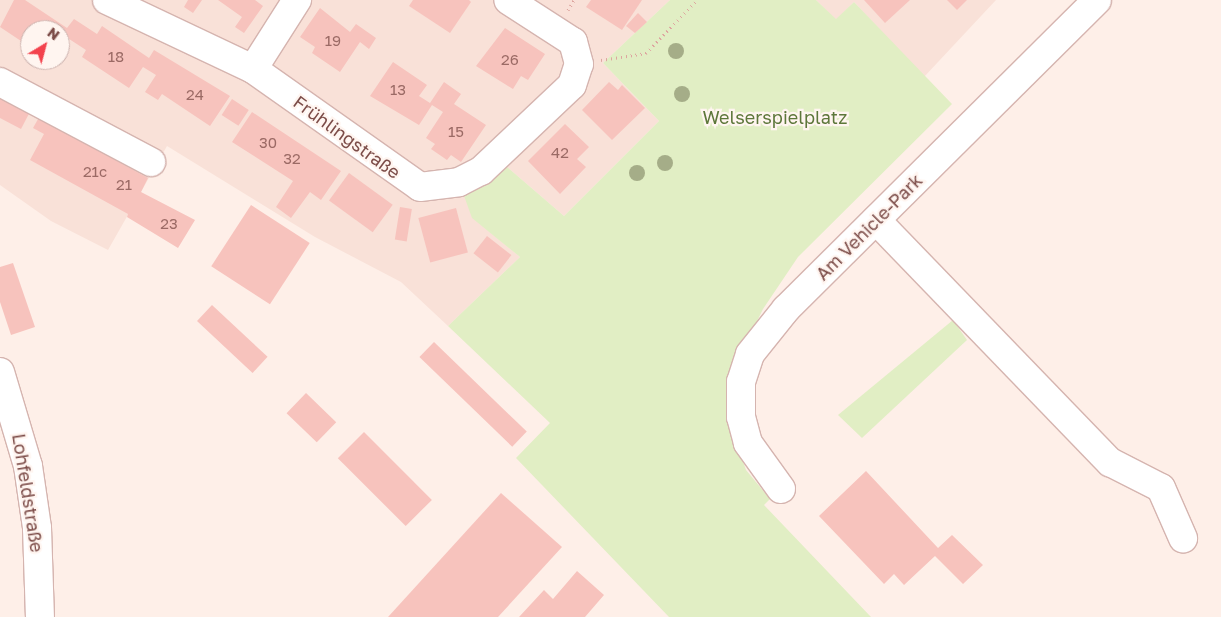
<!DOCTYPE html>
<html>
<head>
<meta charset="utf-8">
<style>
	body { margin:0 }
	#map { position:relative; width:1221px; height:617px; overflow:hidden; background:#feefe8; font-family:"Golos Text",sans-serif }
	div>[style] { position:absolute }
	.residential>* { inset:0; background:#f9e1d8 }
	.green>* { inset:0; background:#e1eec4 }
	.building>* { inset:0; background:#f7c3bd; transform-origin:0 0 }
	.path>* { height:3px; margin-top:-1.5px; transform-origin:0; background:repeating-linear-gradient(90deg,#dda59f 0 1px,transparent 0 5px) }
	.roads { filter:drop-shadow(1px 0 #d5b4af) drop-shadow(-1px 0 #d5b4af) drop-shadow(0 1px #d5b4af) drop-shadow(0 -1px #d5b4af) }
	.minor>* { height:28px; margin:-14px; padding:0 14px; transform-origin:14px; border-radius:14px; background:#fff }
	.trees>* { width:16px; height:16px; margin:-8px; border-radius:50%; background:#a5ad88 }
	span { translate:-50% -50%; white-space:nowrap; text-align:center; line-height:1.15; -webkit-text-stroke:4.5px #fff5f0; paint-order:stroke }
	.number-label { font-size:15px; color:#9b6a65 }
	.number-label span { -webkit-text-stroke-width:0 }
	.park-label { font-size:18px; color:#5d773a }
	.street-label { font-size:18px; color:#7c4c48 }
	.north { position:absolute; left:20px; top:20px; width:50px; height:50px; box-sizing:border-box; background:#fff5f0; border:1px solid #cbb1ad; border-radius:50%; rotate:37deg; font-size:14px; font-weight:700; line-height:20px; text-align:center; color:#7c4c48 }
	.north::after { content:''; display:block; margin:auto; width:18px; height:22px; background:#f3424d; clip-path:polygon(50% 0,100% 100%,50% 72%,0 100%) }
</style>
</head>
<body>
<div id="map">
	<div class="residential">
		<div style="clip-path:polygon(evenodd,0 0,670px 0,603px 63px,659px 121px,564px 216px,506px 166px,473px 218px,520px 257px,448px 326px,401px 282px,315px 237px,167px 146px,108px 250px,51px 221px,0 185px,0 0,30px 30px,60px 30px,60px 60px,30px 60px,30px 30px)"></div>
		<div style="clip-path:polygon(816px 0,996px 0,924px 77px,854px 2px,836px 20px)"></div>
	</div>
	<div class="green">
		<div style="clip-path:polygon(670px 0,816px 0,836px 19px,854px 2px,952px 104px,798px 257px,763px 309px,735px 366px,738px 447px,746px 470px,770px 499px,764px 505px,871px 617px,669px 617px,516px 458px,550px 423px,448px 326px,520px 257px,472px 218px,463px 193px,506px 166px,564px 216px,659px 121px,603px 63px)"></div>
		<div style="clip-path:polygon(953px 320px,967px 340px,862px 438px,838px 415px)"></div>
	</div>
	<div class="building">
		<div style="clip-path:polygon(14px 0,25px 0,67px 28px,74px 19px,97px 34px,102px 26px,149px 58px,154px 50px,230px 96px,210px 126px,162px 94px,158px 100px,145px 92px,156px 75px,143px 67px,129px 88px,82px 57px,86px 50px,63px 35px,60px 40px,60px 30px,30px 30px,30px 47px,0 27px)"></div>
		<div style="clip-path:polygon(188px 0,202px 0,193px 13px,184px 7px)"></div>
		<div style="clip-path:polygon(218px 0,255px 0,263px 6px,244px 33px,235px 27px,242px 17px)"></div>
		<div style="clip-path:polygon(413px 0,469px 0,471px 2px,450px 33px,409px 6px)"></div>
		<div style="clip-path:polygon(591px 0,642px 0,622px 30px,586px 7px)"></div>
		<div style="clip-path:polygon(864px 0,910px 0,885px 23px)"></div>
		<div style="clip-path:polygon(947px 0,967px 0,957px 10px)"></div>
		<div style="clip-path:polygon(320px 8px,350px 32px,356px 24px,376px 38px,369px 49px,360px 42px,340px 72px,312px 53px,315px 47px,300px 37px)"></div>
		<div style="clip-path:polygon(638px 13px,647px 22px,635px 33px,626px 26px)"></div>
		<div style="clip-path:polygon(505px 28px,545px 54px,528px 80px,521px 76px,513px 89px,476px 66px)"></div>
		<div style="clip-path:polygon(393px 62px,427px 85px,419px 96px,430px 103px,444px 82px,461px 94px,454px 104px,486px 125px,461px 162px,451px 155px,447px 160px,431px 149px,435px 144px,426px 138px,443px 112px,432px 105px,419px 125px,370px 96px)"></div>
		<div style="clip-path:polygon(609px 82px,618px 90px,622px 85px,645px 108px,612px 140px,582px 110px)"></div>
		<div style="clip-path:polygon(0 95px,33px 106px,21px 129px,0 118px)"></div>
		<div style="left:232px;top:99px;width:20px;height:19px;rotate:33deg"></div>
		<div style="clip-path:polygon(42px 112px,50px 124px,148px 178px,141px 192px,195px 220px,178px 248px,127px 217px,128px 214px,30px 160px,44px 134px,33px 128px)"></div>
		<div style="clip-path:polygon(252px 112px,341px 171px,321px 200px,310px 192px,291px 218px,276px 207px,293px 181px,232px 142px)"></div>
		<div style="clip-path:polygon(565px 124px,589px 147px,577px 159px,586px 167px,560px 194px,528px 161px)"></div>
		<div style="left:349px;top:173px;width:54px;height:34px;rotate:36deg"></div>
		<div style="left:251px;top:205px;width:70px;height:73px;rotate:33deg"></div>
		<div style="left:400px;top:207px;width:12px;height:33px;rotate:9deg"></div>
		<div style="left:456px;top:208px;width:46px;height:39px;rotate:75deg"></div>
		<div style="left:487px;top:236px;width:31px;height:22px;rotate:38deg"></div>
		<div style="clip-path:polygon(13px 263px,35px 327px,11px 335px,0 302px,0 267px)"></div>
		<div style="left:212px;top:305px;width:76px;height:22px;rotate:43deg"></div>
		<div style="left:434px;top:342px;width:129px;height:21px;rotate:44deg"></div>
		<div style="left:306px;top:393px;width:42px;height:28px;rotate:44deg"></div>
		<div style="left:364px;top:432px;width:96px;height:37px;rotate:45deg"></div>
		<div style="clip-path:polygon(866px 471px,938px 548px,952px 535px,983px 565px,963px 584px,935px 556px,904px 585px,894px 574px,884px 584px,819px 516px)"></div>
		<div style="clip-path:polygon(501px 493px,562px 547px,498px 617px,388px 617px)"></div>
		<div style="clip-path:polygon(577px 571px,604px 595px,585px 617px,519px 617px,544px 590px,553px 599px)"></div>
	</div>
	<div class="path">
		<div style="left:568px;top:10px;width:12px;rotate:-59deg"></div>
		<div style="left:601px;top:60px;width:46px;rotate:-8.8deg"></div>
		<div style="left:646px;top:53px;width:74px;rotate:-46.1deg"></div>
	</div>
	<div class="roads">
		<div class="minor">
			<div style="left:107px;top:0;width:161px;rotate:25.3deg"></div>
			<div style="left:253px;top:69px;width:204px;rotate:35.2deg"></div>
			<div style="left:420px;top:187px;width:39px;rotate:-7deg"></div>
			<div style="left:459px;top:182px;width:25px;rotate:-27deg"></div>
			<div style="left:481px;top:171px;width:125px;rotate:-43.4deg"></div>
			<div style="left:572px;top:85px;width:22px;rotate:-72deg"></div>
			<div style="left:579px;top:64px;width:23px;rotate:-105deg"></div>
			<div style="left:573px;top:42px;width:77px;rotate:-147.1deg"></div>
			<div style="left:253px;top:69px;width:82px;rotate:-57.5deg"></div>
			<div style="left:0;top:82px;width:171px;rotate:27.9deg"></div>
			<div style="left:876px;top:220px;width:337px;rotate:46deg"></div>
			<div style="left:1110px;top:462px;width:57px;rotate:27deg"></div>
			<div style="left:1161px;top:488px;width:55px;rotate:66.3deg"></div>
			<div style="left:0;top:372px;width:98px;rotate:73.4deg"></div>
			<div style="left:28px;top:466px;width:63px;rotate:81.7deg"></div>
			<div style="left:37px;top:528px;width:89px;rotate:88.1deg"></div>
			<div style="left:781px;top:489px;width:57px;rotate:-125.7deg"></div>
			<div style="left:748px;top:443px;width:27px;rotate:-105deg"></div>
			<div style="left:741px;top:417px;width:35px;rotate:-90deg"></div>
			<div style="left:741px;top:382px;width:29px;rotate:-72deg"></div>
			<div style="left:750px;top:354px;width:58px;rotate:-51.3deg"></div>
			<div style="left:786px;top:309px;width:438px;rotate:-44.8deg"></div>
		</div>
	</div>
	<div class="trees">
		<div style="left:676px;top:51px"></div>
		<div style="left:682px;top:94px"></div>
		<div style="left:665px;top:163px"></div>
		<div style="left:637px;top:173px"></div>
	</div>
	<div class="number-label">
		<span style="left:333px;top:41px">19</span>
		<span style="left:116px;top:57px">18</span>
		<span style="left:510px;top:60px">26</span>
		<span style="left:398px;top:90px">13</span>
		<span style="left:195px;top:95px">24</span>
		<span style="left:456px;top:132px">15</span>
		<span style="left:268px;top:143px">30</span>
		<span style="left:560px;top:153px">42</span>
		<span style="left:292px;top:159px">32</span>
		<span style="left:95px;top:172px">21c</span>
		<span style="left:124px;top:185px">21</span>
		<span style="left:169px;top:224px">23</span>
	</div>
	<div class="park-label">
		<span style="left:775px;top:117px">Welserspielplatz</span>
	</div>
	<div class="street-label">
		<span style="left:347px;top:137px;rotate:36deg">Frühlingstraße</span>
		<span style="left:869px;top:227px;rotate:-45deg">Am Vehicle-Park</span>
		<span style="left:28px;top:493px;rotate:81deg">Lohfeldstraße</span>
	</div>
	<div class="north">N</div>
</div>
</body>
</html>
